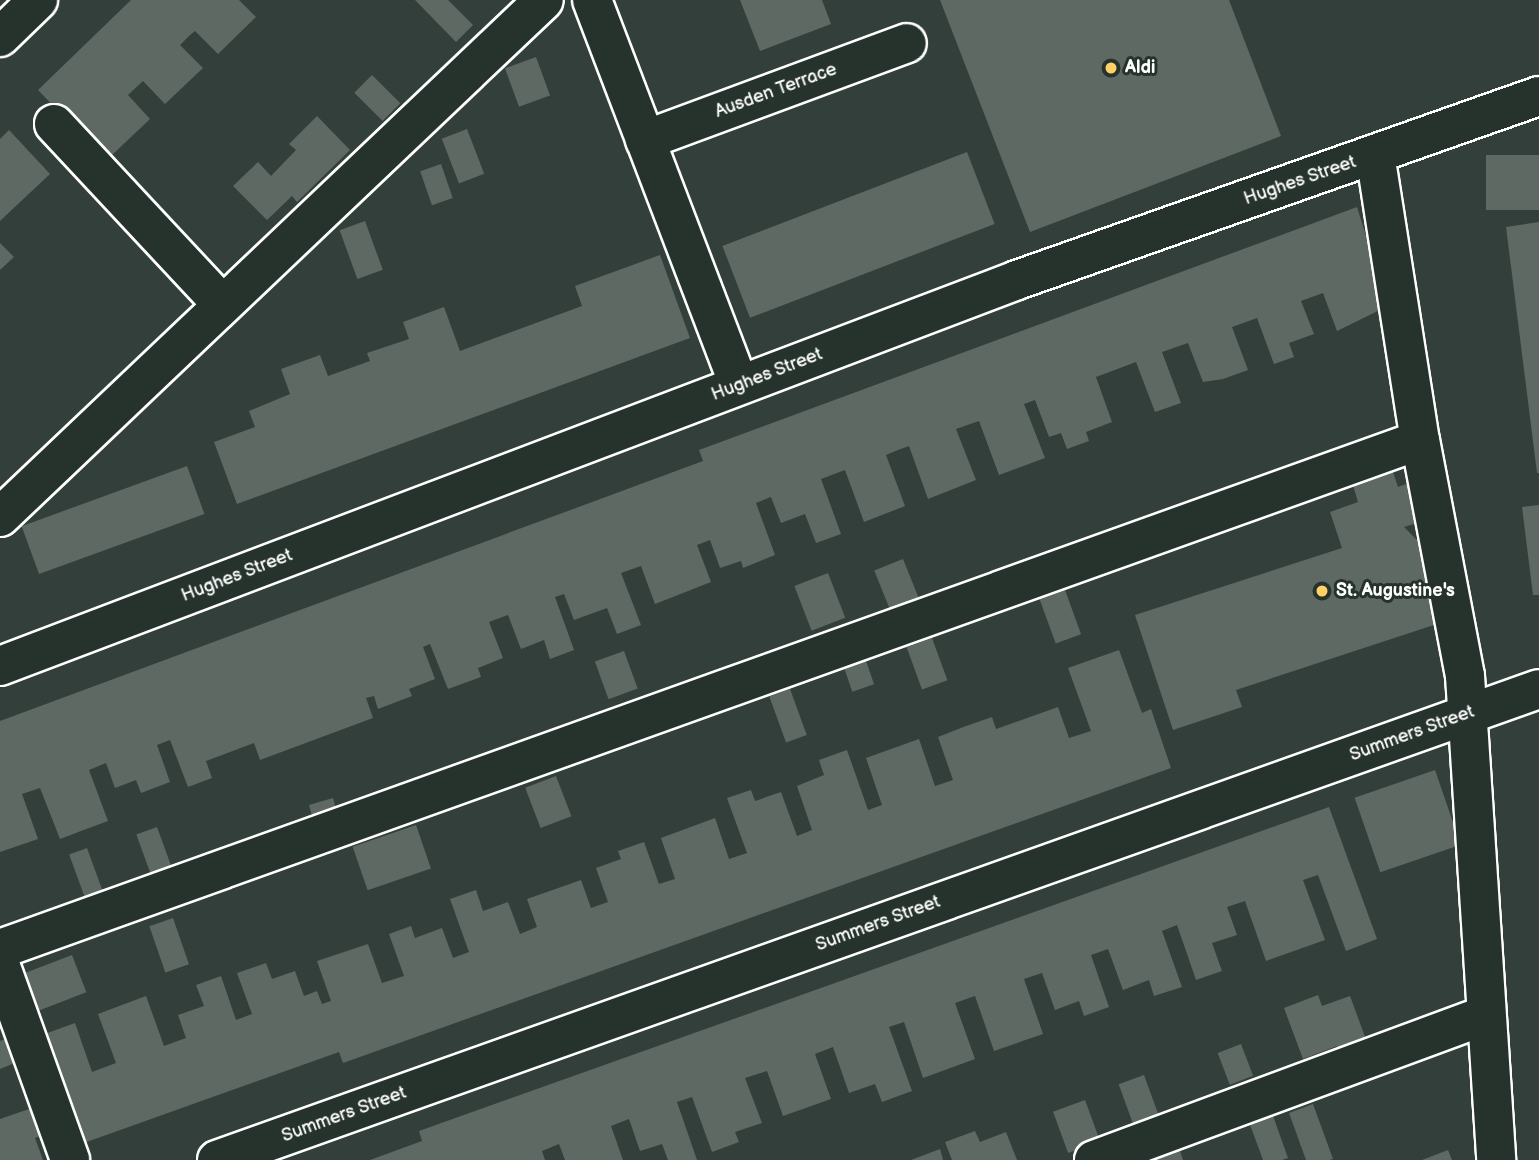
<!DOCTYPE html>
<html>
<head>
<meta charset="utf-8">
<style>
	body { margin:0 }
	#map { position:relative; width:1539px; height:1160px; overflow:hidden; background:#333f3a; font-family:"Balsamiq Sans",sans-serif }
	div>[style] { position:absolute }
	.building>* { inset:0; background:#5f6964; transform-origin:0 0 }
	.roads { filter:drop-shadow(2px 0 #fff) drop-shadow(-2px 0 #fff) drop-shadow(0 2px #fff) drop-shadow(0 -2px #fff) }
	.minor>* { height:38px; margin:-19px; padding:0 19px; transform-origin:19px; border-radius:19px; background:#26332d }
	.dots>* { width:19px; height:19px; translate:-50% -50%; box-sizing:border-box; border:4px solid #26332d; border-radius:50% }
	span { translate:-50% -50%; white-space:nowrap; text-align:center; line-height:1.15; -webkit-text-stroke:6px #26332d; paint-order:stroke }
	.poi-label { font-size:18px; color:#fff; font-weight:700 }
	.left { translate:0 -50%; text-align:left }
	.street-label { font-size:18px; color:#fff }
</style>
</head>
<body>
<div id="map">
	<div class="building">
		<div style="clip-path:polygon(131px 0,239px 0,256px 17px,218px 54px,195px 31px,189px 36px,180px 45px,203px 68px,165px 104px,143px 81px,128px 95px,150px 119px,112px 155px,90px 133px,84px 138px,38px 90px)"></div>
		<div style="clip-path:polygon(415px 0,448px 0,473px 25px,456px 42px)"></div>
		<div style="clip-path:polygon(740px 0,822px 0,831px 24px,760px 51px)"></div>
		<div style="clip-path:polygon(940px 0,1229px 0,1281px 136px,1030px 232px)"></div>
		<div style="left:536px;top:57px;width:41px;height:33px;rotate:70deg"></div>
		<div style="left:372px;top:75px;width:40px;height:25px;rotate:45deg"></div>
		<div style="clip-path:polygon(317px 116px,350px 150px,297px 202px,292px 196px,267px 220px,233px 186px,258px 162px,271px 176px,296px 150px,289px 144px)"></div>
		<div style="left:467px;top:129px;width:48px;height:27px;rotate:69deg"></div>
		<div style="clip-path:polygon(9px 130px,50px 174px,0 221px,0 139px)"></div>
		<div style="left:967px;top:152px;width:77px;height:262px;rotate:69deg"></div>
		<div style="left:1539px;top:155px;width:55px;height:53px;rotate:90deg"></div>
		<div style="left:441px;top:164px;width:36px;height:22px;rotate:71deg"></div>
		<div style="clip-path:polygon(1357px 207px,1388px 306px,1337px 331px,1323px 293px,1301px 301px,1314px 334px,1289px 343px,1294px 357px,1274px 364px,1257px 318px,1232px 327px,1248px 370px,1223px 379px,1203px 382px,1188px 343px,1162px 352px,1181px 403px,1155px 412px,1136px 362px,1096px 377px,1112px 422px,1086px 432px,1089px 441px,1067px 449px,1061px 433px,1049px 437px,1035px 400px,1024px 404px,1045px 458px,999px 475px,979px 421px,956px 429px,976px 480px,928px 499px,909px 446px,898px 450px,886px 455px,905px 506px,864px 522px,845px 470px,821px 479px,841px 534px,816px 543px,805px 514px,781px 523px,771px 497px,756px 503px,775px 555px,743px 568px,741px 561px,720px 568px,710px 540px,697px 545px,711px 582px,655px 604px,641px 566px,621px 573px,641px 625px,617px 634px,607px 608px,574px 620px,564px 594px,555px 597px,574px 650px,550px 659px,544px 640px,521px 649px,508px 615px,497px 619px,489px 622px,503px 658px,478px 668px,481px 677px,448px 689px,430px 644px,423px 647px,435px 679px,409px 689px,412px 696px,378px 709px,374px 696px,366px 698px,373px 718px,260px 760px,254px 743px,206px 761px,212px 778px,188px 787px,170px 740px,157px 745px,170px 782px,141px 793px,136px 780px,115px 788px,106px 763px,89px 770px,108px 821px,81px 831px,60px 839px,40px 788px,22px 794px,38px 839px,0 852px,0 721px,703px 461px,699px 450px)"></div>
		<div style="left:365px;top:221px;width:52px;height:27px;rotate:70deg"></div>
		<div style="clip-path:polygon(1539px 222px,1539px 473px,1537px 473px,1506px 227px)"></div>
		<div style="clip-path:polygon(0 243px,14px 257px,0 270px)"></div>
		<div style="clip-path:polygon(660px 255px,690px 338px,237px 504px,214px 442px,255px 427px,249px 411px,290px 394px,281px 369px,320px 355px,328px 376px,370px 361px,367px 353px,409px 339px,403px 322px,444px 307px,460px 351px,582px 306px,575px 286px)"></div>
		<div style="left:187px;top:466px;width:51px;height:176px;rotate:70deg"></div>
		<div style="clip-path:polygon(1392px 469px,1398px 487px,1409px 483px,1423px 521px,1404px 527px,1431px 554px,1442px 581px,1429px 602px,1437px 624px,1236px 690px,1242px 707px,1173px 730px,1135px 615px,1342px 548px,1330px 512px,1358px 502px,1352px 482px)"></div>
		<div style="clip-path:polygon(1539px 505px,1539px 595px,1533px 595px,1522px 507px)"></div>
		<div style="left:903px;top:559px;width:41px;height:31px;rotate:68deg"></div>
		<div style="left:828px;top:573px;width:48px;height:36px;rotate:69deg"></div>
		<div style="left:1065px;top:590px;width:47px;height:27px;rotate:70deg"></div>
		<div style="left:932px;top:638px;width:45px;height:27px;rotate:70deg"></div>
		<div style="clip-path:polygon(1119px 650px,1142px 713px,1151px 709px,1171px 768px,343px 1063px,339px 1052px,81px 1144px,42px 1035px,75px 1023px,92px 1072px,116px 1063px,98px 1014px,146px 996px,164px 1046px,186px 1038px,178px 1015px,204px 1006px,196px 985px,221px 976px,236px 1020px,252px 1014px,237px 973px,266px 963px,272px 979px,295px 971px,304px 996px,317px 991px,322px 1004px,331px 1001px,317px 961px,368px 944px,382px 983px,404px 976px,389px 934px,411px 926px,415px 938px,442px 928px,453px 958px,469px 952px,450px 899px,476px 890px,483px 911px,508px 902px,520px 934px,537px 927px,527px 899px,581px 880px,591px 908px,608px 902px,596px 868px,621px 859px,618px 851px,644px 842px,659px 884px,675px 879px,661px 838px,715px 818px,729px 859px,747px 853px,727px 798px,751px 790px,755px 801px,781px 792px,797px 836px,812px 830px,797px 786px,824px 775px,819px 760px,847px 750px,868px 810px,882px 805px,866px 758px,919px 739px,935px 786px,953px 780px,938px 737px,966px 726px,992px 717px,996px 729px,1058px 707px,1069px 738px,1091px 731px,1068px 668px)"></div>
		<div style="left:624px;top:651px;width:40px;height:31px;rotate:70deg"></div>
		<div style="left:863px;top:652px;width:34px;height:23px;rotate:71deg"></div>
		<div style="left:790px;top:689px;width:49px;height:22px;rotate:70deg"></div>
		<div style="left:1435px;top:770px;width:79px;height:85px;rotate:71deg"></div>
		<div style="left:556px;top:776px;width:43px;height:33px;rotate:69deg"></div>
		<div style="left:333px;top:798px;width:18px;height:25px;rotate:74deg"></div>
		<div style="clip-path:polygon(1329px 807px,1377px 939px,1346px 951px,1318px 875px,1303px 880px,1325px 940px,1266px 961px,1245px 901px,1227px 907px,1237px 935px,1212px 943px,1222px 971px,1196px 980px,1177px 925px,1162px 931px,1182px 987px,1154px 996px,1149px 980px,1123px 990px,1108px 949px,1091px 955px,1109px 1007px,1084px 1016px,1079px 1001px,1055px 1010px,1042px 973px,1024px 979px,1043px 1034px,994px 1051px,975px 996px,955px 1003px,975px 1059px,923px 1078px,904px 1022px,889px 1027px,912px 1091px,882px 1102px,875px 1084px,849px 1093px,833px 1047px,815px 1054px,831px 1099px,783px 1116px,767px 1071px,745px 1078px,762px 1123px,735px 1132px,739px 1142px,712px 1152px,692px 1097px,677px 1102px,697px 1160px,668px 1160px,662px 1144px,640px 1151px,629px 1119px,611px 1126px,623px 1160px,565px 1160px,559px 1144px,542px 1151px,545px 1160px,370px 1160px,422px 1141px,419px 1131px)"></div>
		<div style="left:416px;top:825px;width:46px;height:67px;rotate:71deg"></div>
		<div style="left:157px;top:827px;width:46px;height:22px;rotate:70deg"></div>
		<div style="left:87px;top:848px;width:45px;height:19px;rotate:70deg"></div>
		<div style="left:173px;top:918px;width:49px;height:25px;rotate:71deg"></div>
		<div style="left:72px;top:955px;width:40px;height:54px;rotate:69deg"></div>
		<div style="clip-path:polygon(1318px 995px,1322px 1006px,1350px 996px,1368px 1045px,1340px 1055px,1337px 1046px,1303px 1059px,1284px 1008px)"></div>
		<div style="clip-path:polygon(8px 1038px,17px 1062px,0 1069px,0 1041px)"></div>
		<div style="left:1241px;top:1044px;width:34px;height:25px;rotate:69deg"></div>
		<div style="left:1144px;top:1075px;width:45px;height:27px;rotate:70deg"></div>
		<div style="left:1085px;top:1100px;width:44px;height:34px;rotate:70deg"></div>
		<div style="clip-path:polygon(1313px 1104px,1333px 1159px,1329px 1160px,1306px 1160px,1289px 1113px)"></div>
		<div style="clip-path:polygon(35px 1107px,45px 1134px,35px 1138px,43px 1160px,0 1160px,0 1119px)"></div>
		<div style="clip-path:polygon(1272px 1113px,1288px 1158px,1282px 1160px,1263px 1160px,1249px 1122px)"></div>
		<div style="clip-path:polygon(975px 1131px,980px 1142px,1006px 1132px,1017px 1160px,952px 1160px,945px 1142px)"></div>
		<div style="clip-path:polygon(1178px 1145px,1183px 1160px,1147px 1160px)"></div>
		<div style="clip-path:polygon(940px 1149px,943px 1160px,911px 1160px)"></div>
		<div style="clip-path:polygon(1448px 1150px,1452px 1160px,1422px 1160px)"></div>
	</div>
	<div class="roads">
		<div class="minor">
			<div style="left:592px;top:0;width:412px;rotate:69.1deg"></div>
			<div style="left:0;top:37px;width:53px;rotate:-44.2deg"></div>
			<div style="left:54px;top:124px;width:246px;rotate:47deg"></div>
			<div style="left:645px;top:140px;width:279px;rotate:-20.3deg"></div>
			<div style="left:1375px;top:154px;width:290px;rotate:81.1deg"></div>
			<div style="left:1420px;top:440px;width:240px;rotate:79.2deg"></div>
			<div style="left:1465px;top:676px;width:485px;rotate:86.3deg"></div>
			<div style="left:0;top:517px;width:750px;rotate:-43.54deg"></div>
			<div style="left:0;top:666px;width:1088px;rotate:-20.78deg"></div>
			<div style="left:1017px;top:280px;width:553px;rotate:-19.42deg"></div>
			<div style="left:0;top:949px;width:1508px;rotate:-19.72deg"></div>
			<div style="left:0;top:964px;width:208px;rotate:70.3deg"></div>
			<div style="left:217px;top:1160px;width:1403px;rotate:-19.61deg"></div>
			<div style="left:1094px;top:1160px;width:418px;rotate:-20.3deg"></div>
		</div>
	</div>
	<div class="dots">
		<div style="left:1111px;top:68px;background:#ffd166"></div>
		<div style="left:1322px;top:591px;background:#ffd166"></div>
	</div>
	<div class="poi-label">
		<span class="left" style="left:1125px;top:68px">Aldi</span>
		<span class="left" style="left:1336px;top:591px">St. Augustine's</span>
	</div>
	<div class="street-label">
		<span style="left:776px;top:91px;rotate:-20deg">Ausden Terrace</span>
		<span style="left:1300px;top:181px;rotate:-19deg">Hughes Street</span>
		<span style="left:767px;top:375px;rotate:-21deg">Hughes Street</span>
		<span style="left:237px;top:576px;rotate:-21deg">Hughes Street</span>
		<span style="left:1412px;top:734px;rotate:-20deg">Summers Street</span>
		<span style="left:878px;top:924px;rotate:-20deg">Summers Street</span>
		<span style="left:344px;top:1115px;rotate:-20deg">Summers Street</span>
	</div>
</div>
</body>
</html>
